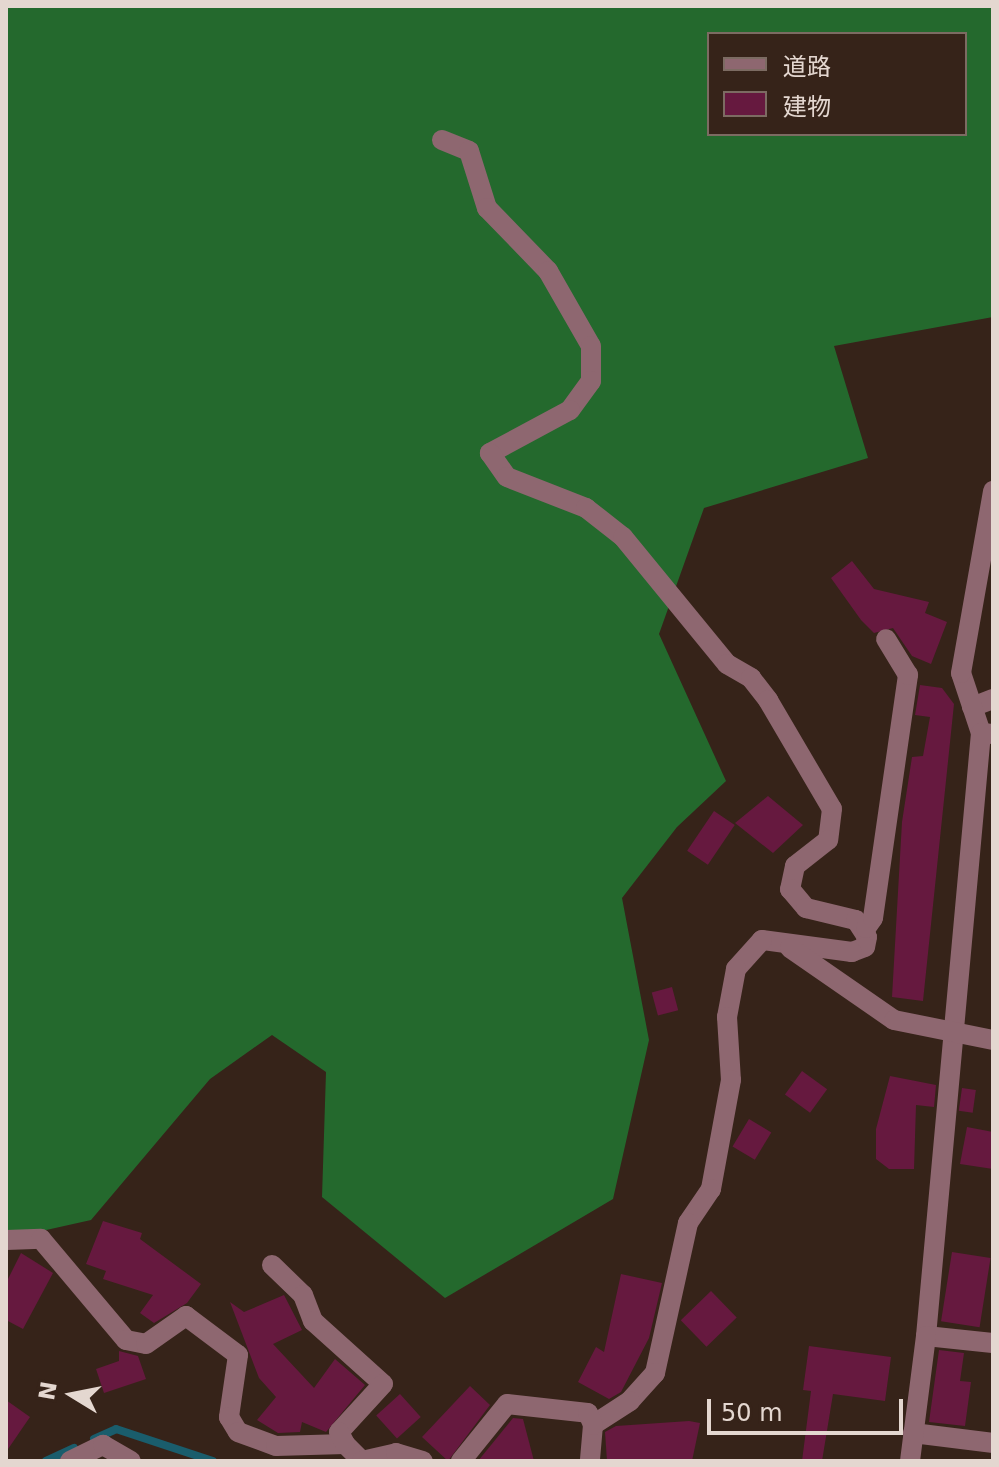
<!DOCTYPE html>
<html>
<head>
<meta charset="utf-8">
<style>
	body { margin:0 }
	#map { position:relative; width:999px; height:1467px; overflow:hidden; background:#362319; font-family:"DejaVu Sans","Noto Sans JP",sans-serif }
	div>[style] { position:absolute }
	.forest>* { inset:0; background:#24692d }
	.stream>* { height:8px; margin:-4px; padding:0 4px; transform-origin:4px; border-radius:4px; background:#1a5d6c }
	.building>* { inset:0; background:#66193f; transform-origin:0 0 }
	.minor>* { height:20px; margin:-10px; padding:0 10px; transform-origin:10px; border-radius:10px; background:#8e6770 }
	span { translate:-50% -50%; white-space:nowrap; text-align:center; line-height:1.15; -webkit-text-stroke:8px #362319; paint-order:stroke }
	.frame { position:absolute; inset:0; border:8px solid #e4d7d0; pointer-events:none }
	.legend { position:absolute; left:707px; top:32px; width:260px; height:104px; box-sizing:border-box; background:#362319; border:2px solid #7c6b62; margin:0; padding:10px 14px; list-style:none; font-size:24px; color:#e4d7d0 }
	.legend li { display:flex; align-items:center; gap:16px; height:40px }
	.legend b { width:40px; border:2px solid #7c6b62 }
	.north { position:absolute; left:32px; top:1355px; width:80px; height:80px; -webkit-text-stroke:6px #362319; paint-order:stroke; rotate:280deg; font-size:22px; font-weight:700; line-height:32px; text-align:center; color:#e4d7d0 }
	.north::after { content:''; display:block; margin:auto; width:28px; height:36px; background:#e4d7d0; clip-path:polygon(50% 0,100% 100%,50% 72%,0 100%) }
	.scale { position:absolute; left:707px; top:1399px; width:196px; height:36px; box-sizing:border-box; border:4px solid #e4d7d0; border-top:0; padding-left:10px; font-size:24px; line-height:28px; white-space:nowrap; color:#e4d7d0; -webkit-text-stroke:6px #362319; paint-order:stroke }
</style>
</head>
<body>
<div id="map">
	<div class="forest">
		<div style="clip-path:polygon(evenodd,6px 6px,993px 6px,993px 317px,834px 346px,868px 458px,704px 508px,659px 634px,726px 781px,677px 827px,622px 898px,649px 1040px,613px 1199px,445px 1298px,322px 1197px,326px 1072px,272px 1035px,210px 1079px,91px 1220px,6px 1239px,6px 6px,709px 34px,965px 34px,965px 134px,709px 134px,709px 34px)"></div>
	</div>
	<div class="stream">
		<div style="left:94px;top:1439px;width:24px;rotate:-24deg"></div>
		<div style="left:116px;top:1429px;width:102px;rotate:18.3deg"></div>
		<div style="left:46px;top:1461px;width:31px;rotate:-25deg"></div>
	</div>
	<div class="building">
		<div style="clip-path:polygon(852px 561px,874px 589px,929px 602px,925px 613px,947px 622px,931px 664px,912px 656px,893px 628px,874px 633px,861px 620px,831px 578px)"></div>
		<div style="clip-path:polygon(920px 685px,942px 688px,954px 704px,923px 1001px,892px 997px,902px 822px,912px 757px,923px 756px,930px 717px,915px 715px)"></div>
		<div style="clip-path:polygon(768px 796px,803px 825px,773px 853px,735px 823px)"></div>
		<div style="left:714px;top:811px;width:25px;height:48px;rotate:34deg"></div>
		<div style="left:672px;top:987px;width:24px;height:21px;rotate:75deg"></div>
		<div style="left:802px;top:1071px;width:31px;height:29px;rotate:36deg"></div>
		<div style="clip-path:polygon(890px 1076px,936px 1085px,934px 1107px,916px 1105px,914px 1169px,889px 1169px,876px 1159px,876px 1129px)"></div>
		<div style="left:962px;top:1088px;width:14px;height:23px;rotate:8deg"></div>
		<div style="left:749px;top:1119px;width:26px;height:32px;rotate:31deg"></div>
		<div style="clip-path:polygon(967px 1127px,993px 1132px,993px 1169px,960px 1164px)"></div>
		<div style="clip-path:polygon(103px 1221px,142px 1233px,140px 1239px,201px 1284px,187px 1303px,154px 1323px,140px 1313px,153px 1295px,103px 1279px,106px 1271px,86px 1264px)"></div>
		<div style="left:952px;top:1252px;width:39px;height:70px;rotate:9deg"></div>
		<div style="clip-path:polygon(21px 1253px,53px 1273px,23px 1329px,6px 1320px,6px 1283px)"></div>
		<div style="clip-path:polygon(621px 1274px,662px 1283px,649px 1338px,621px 1392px,609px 1399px,578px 1382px,596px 1347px,604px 1352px)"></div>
		<div style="left:711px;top:1291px;width:37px;height:42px;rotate:46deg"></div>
		<div style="clip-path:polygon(284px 1295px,302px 1330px,273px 1344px,314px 1388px,335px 1359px,365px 1385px,326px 1432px,302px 1422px,300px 1432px,278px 1433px,257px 1420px,276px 1397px,259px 1378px,230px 1302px,244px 1312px)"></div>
		<div style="clip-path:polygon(809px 1346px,891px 1357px,885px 1401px,833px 1394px,822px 1461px,802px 1461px,811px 1391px,803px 1390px)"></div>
		<div style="clip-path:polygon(939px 1350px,964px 1353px,960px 1381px,971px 1382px,965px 1426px,929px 1422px)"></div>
		<div style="clip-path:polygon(119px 1351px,138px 1356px,146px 1379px,104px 1393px,96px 1369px,119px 1361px)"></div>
		<div style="clip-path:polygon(470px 1386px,490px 1405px,448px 1461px,422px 1437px)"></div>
		<div style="left:400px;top:1394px;width:31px;height:32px;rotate:48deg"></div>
		<div style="clip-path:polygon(6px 1400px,30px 1417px,6px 1452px)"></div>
		<div style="clip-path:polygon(513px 1418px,523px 1419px,534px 1461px,478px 1461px)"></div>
		<div style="clip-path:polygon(689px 1421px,700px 1423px,692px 1461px,607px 1461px,605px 1432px,616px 1426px)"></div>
	</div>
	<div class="minor">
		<div style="left:442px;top:140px;width:29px;rotate:22deg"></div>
		<div style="left:469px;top:151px;width:60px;rotate:72.5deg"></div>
		<div style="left:487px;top:208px;width:88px;rotate:45.9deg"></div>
		<div style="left:548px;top:271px;width:86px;rotate:60.2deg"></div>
		<div style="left:591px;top:346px;width:35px;rotate:90deg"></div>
		<div style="left:591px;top:381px;width:36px;rotate:126deg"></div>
		<div style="left:570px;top:410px;width:91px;rotate:151.7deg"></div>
		<div style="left:490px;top:453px;width:29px;rotate:55deg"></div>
		<div style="left:507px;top:477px;width:85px;rotate:21.4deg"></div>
		<div style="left:586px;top:508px;width:47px;rotate:38.1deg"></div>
		<div style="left:623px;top:537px;width:164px;rotate:50.7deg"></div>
		<div style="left:727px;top:664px;width:28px;rotate:30deg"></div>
		<div style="left:751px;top:678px;width:28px;rotate:52deg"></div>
		<div style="left:768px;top:700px;width:126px;rotate:59.6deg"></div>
		<div style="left:832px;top:809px;width:31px;rotate:97deg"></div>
		<div style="left:828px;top:840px;width:42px;rotate:141.8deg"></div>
		<div style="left:795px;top:866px;width:24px;rotate:102deg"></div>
		<div style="left:790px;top:889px;width:25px;rotate:50deg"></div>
		<div style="left:806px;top:908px;width:51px;rotate:13.5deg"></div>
		<div style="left:856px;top:920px;width:20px;rotate:57deg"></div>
		<div style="left:867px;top:937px;width:10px;rotate:101deg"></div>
		<div style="left:865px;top:947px;width:14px;rotate:159deg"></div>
		<div style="left:852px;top:952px;width:91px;rotate:-172.4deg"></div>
		<div style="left:762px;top:940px;width:39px;rotate:132deg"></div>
		<div style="left:736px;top:969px;width:49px;rotate:100.6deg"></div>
		<div style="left:727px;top:1017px;width:63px;rotate:86.4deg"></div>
		<div style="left:731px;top:1080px;width:111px;rotate:100.4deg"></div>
		<div style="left:711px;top:1189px;width:41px;rotate:124.1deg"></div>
		<div style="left:688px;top:1223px;width:154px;rotate:102.4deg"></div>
		<div style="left:655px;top:1373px;width:38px;rotate:132deg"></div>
		<div style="left:630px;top:1401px;width:44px;rotate:147deg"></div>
		<div style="left:593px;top:1425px;width:36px;rotate:95deg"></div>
		<div style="left:972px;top:707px;width:22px;rotate:-21deg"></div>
		<div style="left:981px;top:733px;width:63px;rotate:-108.4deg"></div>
		<div style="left:961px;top:673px;width:185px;rotate:-80deg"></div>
		<div style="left:993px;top:734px;width:12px;rotate:-175deg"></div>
		<div style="left:981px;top:733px;width:606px;rotate:95.21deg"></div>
		<div style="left:926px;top:1336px;width:67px;rotate:6deg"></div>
		<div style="left:866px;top:928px;width:12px;rotate:-55deg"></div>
		<div style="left:873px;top:918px;width:246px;rotate:-81.8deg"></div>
		<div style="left:908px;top:675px;width:42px;rotate:-121.4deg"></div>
		<div style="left:790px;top:948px;width:126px;rotate:34.7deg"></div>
		<div style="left:894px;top:1020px;width:101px;rotate:11.4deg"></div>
		<div style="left:6px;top:1240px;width:35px;rotate:-2deg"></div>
		<div style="left:41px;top:1239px;width:132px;rotate:49.9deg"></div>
		<div style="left:126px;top:1340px;width:20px;rotate:11deg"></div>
		<div style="left:146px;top:1344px;width:49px;rotate:-35deg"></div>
		<div style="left:186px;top:1316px;width:65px;rotate:36.9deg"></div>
		<div style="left:238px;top:1355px;width:63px;rotate:98.3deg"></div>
		<div style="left:229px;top:1417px;width:17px;rotate:59deg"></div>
		<div style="left:238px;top:1432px;width:40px;rotate:20.2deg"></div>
		<div style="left:276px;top:1446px;width:69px;rotate:-1.7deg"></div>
		<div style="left:345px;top:1444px;width:24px;rotate:45deg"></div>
		<div style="left:362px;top:1461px;width:35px;rotate:-13deg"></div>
		<div style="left:396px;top:1453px;width:28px;rotate:17deg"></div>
		<div style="left:272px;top:1265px;width:43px;rotate:44.1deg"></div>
		<div style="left:303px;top:1295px;width:28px;rotate:69deg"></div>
		<div style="left:313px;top:1321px;width:94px;rotate:42deg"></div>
		<div style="left:383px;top:1384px;width:65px;rotate:132.5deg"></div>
		<div style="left:339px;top:1432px;width:13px;rotate:63deg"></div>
		<div style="left:913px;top:1433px;width:81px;rotate:7.1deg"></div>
		<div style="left:70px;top:1461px;width:37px;rotate:-26deg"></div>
		<div style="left:103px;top:1445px;width:32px;rotate:30deg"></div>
		<div style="left:461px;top:1461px;width:73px;rotate:-51.1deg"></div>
		<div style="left:507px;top:1404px;width:81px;rotate:6.3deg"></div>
		<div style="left:588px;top:1413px;width:13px;rotate:67deg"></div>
		<div style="left:910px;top:1461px;width:126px;rotate:-82.7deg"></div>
	</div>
	<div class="frame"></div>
	<ul class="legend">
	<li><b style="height:10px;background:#8e6770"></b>道路</li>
	<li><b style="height:22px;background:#66193f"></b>建物</li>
	</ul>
	<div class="north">N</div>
	<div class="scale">50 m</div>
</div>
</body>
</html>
